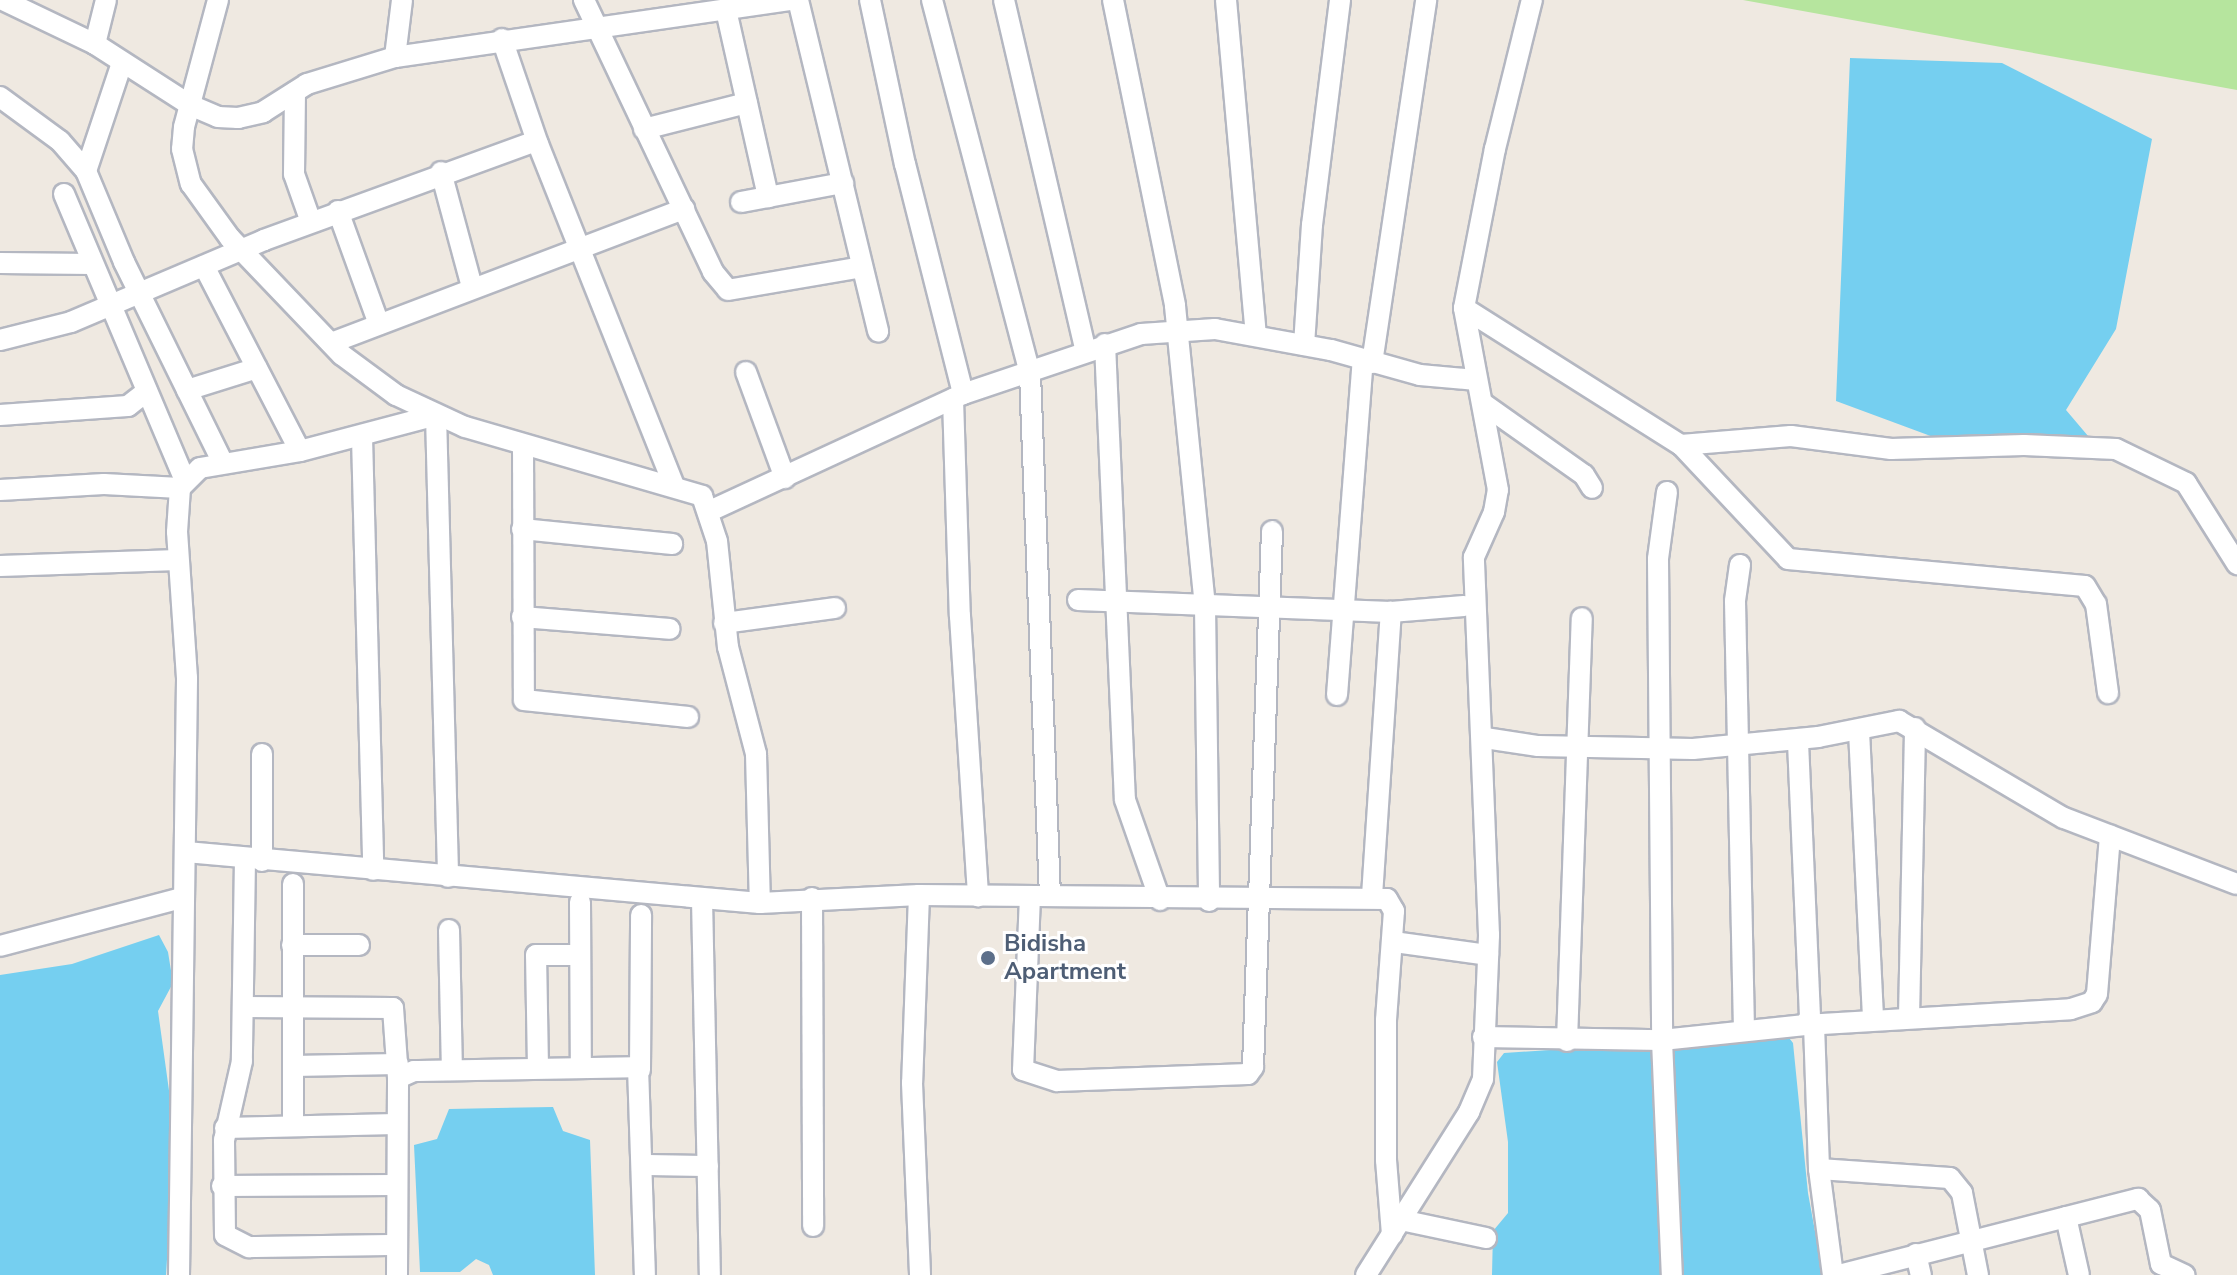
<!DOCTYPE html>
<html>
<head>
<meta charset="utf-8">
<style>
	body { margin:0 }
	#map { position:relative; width:2237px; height:1275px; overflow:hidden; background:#efe9e1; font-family:"Nunito Sans",sans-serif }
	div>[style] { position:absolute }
	.green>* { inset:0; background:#b6e59e }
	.water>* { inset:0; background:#75cff0 }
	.roads { filter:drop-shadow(2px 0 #b4b7c1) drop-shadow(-2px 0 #b4b7c1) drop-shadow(0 2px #b4b7c1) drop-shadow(0 -2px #b4b7c1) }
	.minor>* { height:20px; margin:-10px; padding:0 10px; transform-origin:10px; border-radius:10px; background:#fff }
	.dots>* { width:22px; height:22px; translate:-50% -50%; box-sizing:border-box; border:4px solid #fff; border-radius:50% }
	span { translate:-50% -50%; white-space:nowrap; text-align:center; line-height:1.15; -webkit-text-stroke:6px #fff; paint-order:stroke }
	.service-label { font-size:24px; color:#4e5e75; font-weight:700 }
	.left { translate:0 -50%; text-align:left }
</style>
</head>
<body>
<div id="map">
	<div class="green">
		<div style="clip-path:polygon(1743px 0,2237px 0,2237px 90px)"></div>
	</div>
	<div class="water">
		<div style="clip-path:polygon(1850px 58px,2002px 63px,2152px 139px,2116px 329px,2066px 410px,2094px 443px,1936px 438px,1836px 401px)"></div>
		<div style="clip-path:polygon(159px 935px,168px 952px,173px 983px,158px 1011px,175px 1134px,166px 1275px,0 1275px,0 975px,72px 964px)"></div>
		<div style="clip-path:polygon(1786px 1034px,1793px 1043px,1808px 1193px,1823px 1275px,1492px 1275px,1493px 1231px,1508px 1213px,1508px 1142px,1497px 1062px,1504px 1053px)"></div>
		<div style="clip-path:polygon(553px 1107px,563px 1131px,590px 1140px,595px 1275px,493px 1275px,489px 1265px,476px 1259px,460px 1272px,420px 1272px,414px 1145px,437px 1139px,449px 1109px)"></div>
	</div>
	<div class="roads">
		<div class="minor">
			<div style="left:3px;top:0;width:102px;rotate:25.6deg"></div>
			<div style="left:95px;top:44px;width:113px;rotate:32.7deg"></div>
			<div style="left:190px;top:105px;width:30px;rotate:23deg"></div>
			<div style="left:218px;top:117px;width:20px;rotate:3deg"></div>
			<div style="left:238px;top:118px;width:26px;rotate:-13deg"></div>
			<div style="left:263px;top:112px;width:52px;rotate:-32.5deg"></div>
			<div style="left:307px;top:84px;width:92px;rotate:-17.1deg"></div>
			<div style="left:395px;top:57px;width:402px;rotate:-8.2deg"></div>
			<div style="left:218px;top:0;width:131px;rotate:105deg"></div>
			<div style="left:184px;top:127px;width:22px;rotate:95deg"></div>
			<div style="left:182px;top:149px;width:36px;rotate:76deg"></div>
			<div style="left:191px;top:184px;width:67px;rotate:54.2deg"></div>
			<div style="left:230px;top:238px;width:162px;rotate:46.3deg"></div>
			<div style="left:342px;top:355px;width:67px;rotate:36.5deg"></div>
			<div style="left:396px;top:395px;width:76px;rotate:24.9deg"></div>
			<div style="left:465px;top:427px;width:247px;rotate:16.2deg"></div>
			<div style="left:702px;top:496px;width:47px;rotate:71.6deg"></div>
			<div style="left:717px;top:541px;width:107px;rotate:84.1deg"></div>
			<div style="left:728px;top:647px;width:111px;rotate:75.3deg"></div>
			<div style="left:756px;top:754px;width:149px;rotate:88.5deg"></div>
			<div style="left:584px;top:0;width:301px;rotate:64.6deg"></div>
			<div style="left:713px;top:272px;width:23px;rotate:50deg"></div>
			<div style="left:728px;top:290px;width:136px;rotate:-9.7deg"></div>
			<div style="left:798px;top:0;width:341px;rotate:76.4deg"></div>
			<div style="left:870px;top:0;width:168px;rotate:78deg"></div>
			<div style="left:905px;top:164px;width:237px;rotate:75.8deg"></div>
			<div style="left:932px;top:0;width:387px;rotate:75.3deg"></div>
			<div style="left:1030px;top:374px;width:522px;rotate:87.81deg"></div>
			<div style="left:1004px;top:0;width:361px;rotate:76.9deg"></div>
			<div style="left:1113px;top:0;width:312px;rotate:78.5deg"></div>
			<div style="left:1175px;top:306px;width:301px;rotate:84.3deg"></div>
			<div style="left:1205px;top:606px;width:295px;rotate:89.2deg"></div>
			<div style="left:1226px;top:0;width:336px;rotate:84.9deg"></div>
			<div style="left:726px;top:10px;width:192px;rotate:77.3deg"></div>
			<div style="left:502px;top:39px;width:111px;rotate:71.1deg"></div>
			<div style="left:538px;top:144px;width:367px;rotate:68.3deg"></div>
			<div style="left:95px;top:44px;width:45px;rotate:-76deg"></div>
			<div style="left:395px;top:57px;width:57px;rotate:-83deg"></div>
			<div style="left:295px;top:92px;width:82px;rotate:90.7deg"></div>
			<div style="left:294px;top:174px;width:51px;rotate:70.5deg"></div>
			<div style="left:0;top:97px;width:74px;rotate:36.3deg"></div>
			<div style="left:60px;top:141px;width:40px;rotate:49deg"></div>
			<div style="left:86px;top:171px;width:99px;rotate:67.3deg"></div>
			<div style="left:124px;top:262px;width:222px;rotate:63.8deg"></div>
			<div style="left:644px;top:129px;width:106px;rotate:-14.2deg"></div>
			<div style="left:86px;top:171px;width:114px;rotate:-71.6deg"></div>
			<div style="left:441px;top:172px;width:119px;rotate:74.9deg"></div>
			<div style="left:64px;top:194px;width:311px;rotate:67.1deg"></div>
			<div style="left:741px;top:202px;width:104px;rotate:-10.6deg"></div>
			<div style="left:338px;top:211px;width:120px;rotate:70.1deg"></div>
			<div style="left:0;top:263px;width:92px;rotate:0.6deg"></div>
			<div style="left:204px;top:266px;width:208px;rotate:62.6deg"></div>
			<div style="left:1464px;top:308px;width:257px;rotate:32.3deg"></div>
			<div style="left:1681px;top:445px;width:156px;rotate:46.8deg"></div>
			<div style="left:1788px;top:559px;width:298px;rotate:5.2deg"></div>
			<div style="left:2085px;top:586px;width:21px;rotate:59deg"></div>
			<div style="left:2096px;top:604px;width:90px;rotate:82.3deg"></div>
			<div style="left:0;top:340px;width:73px;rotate:-14.2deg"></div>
			<div style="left:71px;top:322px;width:210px;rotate:-23deg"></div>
			<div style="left:264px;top:240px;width:289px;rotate:-20deg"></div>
			<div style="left:331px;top:343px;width:378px;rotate:-20.8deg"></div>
			<div style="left:1105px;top:344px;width:456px;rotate:87.5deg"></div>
			<div style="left:1125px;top:800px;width:106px;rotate:70.7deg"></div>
			<div style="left:1304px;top:345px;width:120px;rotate:-86.2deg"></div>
			<div style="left:1312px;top:225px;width:227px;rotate:-82.9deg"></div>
			<div style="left:1372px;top:363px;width:367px;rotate:-81.5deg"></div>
			<div style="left:746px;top:372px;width:113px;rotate:69.8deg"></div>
			<div style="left:187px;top:390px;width:73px;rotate:-17.4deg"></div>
			<div style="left:953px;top:399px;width:217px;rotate:88.2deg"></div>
			<div style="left:960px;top:616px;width:281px;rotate:86.3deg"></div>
			<div style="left:1485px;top:405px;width:121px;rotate:35.3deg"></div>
			<div style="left:1584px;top:475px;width:15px;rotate:58deg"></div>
			<div style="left:0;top:415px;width:128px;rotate:-4deg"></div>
			<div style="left:128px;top:406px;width:24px;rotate:-38deg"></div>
			<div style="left:362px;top:437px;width:433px;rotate:88.5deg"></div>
			<div style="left:523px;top:445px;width:255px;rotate:89.8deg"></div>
			<div style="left:524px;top:700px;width:165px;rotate:5.9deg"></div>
			<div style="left:1681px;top:445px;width:110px;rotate:-4.7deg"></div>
			<div style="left:1791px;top:436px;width:101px;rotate:7.4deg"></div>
			<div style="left:1891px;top:449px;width:133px;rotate:-1.7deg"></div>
			<div style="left:2024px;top:445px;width:92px;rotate:2.5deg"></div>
			<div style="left:2116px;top:449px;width:78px;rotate:25.9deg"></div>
			<div style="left:2186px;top:483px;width:96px;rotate:57.8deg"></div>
			<div style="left:0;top:490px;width:104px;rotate:-3.3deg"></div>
			<div style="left:104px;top:484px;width:76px;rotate:3deg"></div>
			<div style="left:1667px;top:492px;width:68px;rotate:97.7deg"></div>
			<div style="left:1658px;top:559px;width:481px;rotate:89.5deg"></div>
			<div style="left:1662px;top:1040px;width:235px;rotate:87.6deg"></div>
			<div style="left:710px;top:511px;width:279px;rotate:-24.8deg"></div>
			<div style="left:963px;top:394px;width:188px;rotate:-18.6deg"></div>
			<div style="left:1141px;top:334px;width:74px;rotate:-3.9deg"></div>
			<div style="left:1215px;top:329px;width:118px;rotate:10.3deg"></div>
			<div style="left:1331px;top:350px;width:92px;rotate:15.7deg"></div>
			<div style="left:1420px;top:375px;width:56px;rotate:5.1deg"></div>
			<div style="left:522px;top:529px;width:151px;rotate:5.7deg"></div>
			<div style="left:1740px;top:565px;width:36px;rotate:98deg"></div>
			<div style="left:1735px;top:601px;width:429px;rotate:88.8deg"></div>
			<div style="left:0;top:566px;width:178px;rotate:-1.9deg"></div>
			<div style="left:1078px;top:600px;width:313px;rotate:2.2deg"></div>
			<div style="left:1391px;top:612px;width:73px;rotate:-4.7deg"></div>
			<div style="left:522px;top:617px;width:148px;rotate:4.6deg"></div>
			<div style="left:724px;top:623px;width:112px;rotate:-7.7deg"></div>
			<div style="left:1337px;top:695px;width:336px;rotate:-85.6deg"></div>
			<div style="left:1859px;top:731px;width:289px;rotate:87.2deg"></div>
			<div style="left:1485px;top:738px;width:54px;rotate:8.6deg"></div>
			<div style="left:1538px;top:746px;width:155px;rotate:1.1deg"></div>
			<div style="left:1693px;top:749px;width:126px;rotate:-5.5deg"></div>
			<div style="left:1818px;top:737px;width:83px;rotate:-11.2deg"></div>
			<div style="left:1899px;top:721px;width:191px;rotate:30.5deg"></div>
			<div style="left:2064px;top:818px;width:185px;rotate:20.9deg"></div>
			<div style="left:262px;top:754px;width:107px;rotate:90deg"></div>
			<div style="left:186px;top:852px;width:576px;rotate:5.08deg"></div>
			<div style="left:760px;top:903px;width:159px;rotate:-2.9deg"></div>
			<div style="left:919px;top:895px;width:468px;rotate:0.5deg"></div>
			<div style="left:1387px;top:899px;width:14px;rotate:60deg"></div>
			<div style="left:1394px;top:911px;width:109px;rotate:94.2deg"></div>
			<div style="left:1386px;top:1020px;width:140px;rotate:90deg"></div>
			<div style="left:1386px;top:1160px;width:75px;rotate:85.4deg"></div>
			<div style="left:245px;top:859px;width:202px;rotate:90.9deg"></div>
			<div style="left:242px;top:1061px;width:81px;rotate:102.8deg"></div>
			<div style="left:224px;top:1140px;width:95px;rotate:89.4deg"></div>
			<div style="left:225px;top:1235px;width:27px;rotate:27deg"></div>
			<div style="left:249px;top:1247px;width:147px;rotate:-0.8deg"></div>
			<div style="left:293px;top:884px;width:242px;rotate:90deg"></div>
			<div style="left:919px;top:895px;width:188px;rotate:92.1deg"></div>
			<div style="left:912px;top:1083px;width:192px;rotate:87.6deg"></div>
			<div style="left:1030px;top:896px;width:174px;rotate:92.3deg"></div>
			<div style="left:1023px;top:1070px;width:36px;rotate:18deg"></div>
			<div style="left:1057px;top:1081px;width:191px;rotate:-2.1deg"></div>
			<div style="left:1248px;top:1074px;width:9px;rotate:-54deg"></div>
			<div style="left:1253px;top:1067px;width:536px;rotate:-87.97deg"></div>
			<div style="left:1372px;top:896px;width:285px;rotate:-86.2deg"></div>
			<div style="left:812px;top:898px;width:328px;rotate:89.8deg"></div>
			<div style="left:702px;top:899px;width:376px;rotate:88.8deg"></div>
			<div style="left:580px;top:902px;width:166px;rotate:89.7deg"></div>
			<div style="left:449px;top:930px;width:140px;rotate:88.8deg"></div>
			<div style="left:1394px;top:942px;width:95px;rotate:7.9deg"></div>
			<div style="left:292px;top:945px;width:67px"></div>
			<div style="left:0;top:946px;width:188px;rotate:-14.8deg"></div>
			<div style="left:243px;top:1007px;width:150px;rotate:0.4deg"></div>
			<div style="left:393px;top:1008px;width:70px;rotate:85.9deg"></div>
			<div style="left:1909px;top:1018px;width:290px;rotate:-88.8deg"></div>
			<div style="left:1805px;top:1025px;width:266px;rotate:-3.4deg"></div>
			<div style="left:2071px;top:1009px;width:22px;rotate:-18deg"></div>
			<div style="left:2092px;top:1002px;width:9px;rotate:-58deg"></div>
			<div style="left:2097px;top:994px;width:159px;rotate:-85.3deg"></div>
			<div style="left:1814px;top:1025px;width:144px;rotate:88deg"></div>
			<div style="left:1819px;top:1169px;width:107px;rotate:82.5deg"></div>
			<div style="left:1483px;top:1037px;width:179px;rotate:1deg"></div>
			<div style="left:1662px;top:1040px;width:144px;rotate:-6deg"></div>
			<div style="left:1805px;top:1025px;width:9px;rotate:-58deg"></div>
			<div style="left:1810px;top:1017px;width:277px;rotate:-92.5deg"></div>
			<div style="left:1567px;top:1041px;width:423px;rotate:-88deg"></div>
			<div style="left:293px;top:1066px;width:105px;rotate:-1.1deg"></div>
			<div style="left:538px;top:1068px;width:113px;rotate:-91deg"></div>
			<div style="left:536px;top:955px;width:44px"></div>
			<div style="left:640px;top:1070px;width:155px;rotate:-89.6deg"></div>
			<div style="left:225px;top:1128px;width:171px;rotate:-1.3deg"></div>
			<div style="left:644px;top:1165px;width:64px;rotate:0.9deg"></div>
			<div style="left:1819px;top:1169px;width:131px;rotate:3.9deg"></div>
			<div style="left:1950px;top:1178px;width:19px;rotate:51deg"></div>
			<div style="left:1962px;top:1193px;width:84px;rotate:79deg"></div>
			<div style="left:222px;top:1186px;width:173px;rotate:-0.3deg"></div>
			<div style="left:2066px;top:1217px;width:59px;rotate:77.4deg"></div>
			<div style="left:1401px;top:1220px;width:87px;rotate:12deg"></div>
			<div style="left:1916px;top:1254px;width:22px;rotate:77deg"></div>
			<div style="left:179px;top:1275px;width:597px;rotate:-89.23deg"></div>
			<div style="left:187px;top:678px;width:146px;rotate:-93.9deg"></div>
			<div style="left:177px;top:532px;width:44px;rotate:-86.1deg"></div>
			<div style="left:180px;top:488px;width:28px;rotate:-45deg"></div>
			<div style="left:200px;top:468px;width:101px;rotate:-9.6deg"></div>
			<div style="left:300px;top:451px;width:141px;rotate:-14.8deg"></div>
			<div style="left:436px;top:415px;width:462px;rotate:88.5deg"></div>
			<div style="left:397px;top:1275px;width:197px;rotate:-89.7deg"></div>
			<div style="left:398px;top:1078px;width:17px;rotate:-24deg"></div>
			<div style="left:414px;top:1071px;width:224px;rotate:-1deg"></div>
			<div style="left:638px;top:1067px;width:208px;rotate:88.1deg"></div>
			<div style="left:1366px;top:1275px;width:193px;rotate:-57.7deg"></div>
			<div style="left:1469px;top:1112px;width:36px;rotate:-67deg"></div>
			<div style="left:1483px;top:1079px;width:144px;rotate:-87.6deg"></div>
			<div style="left:1489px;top:935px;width:378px;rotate:-92.3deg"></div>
			<div style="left:1474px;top:557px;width:49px;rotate:-66deg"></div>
			<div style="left:1494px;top:512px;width:22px;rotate:-80deg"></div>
			<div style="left:1498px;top:490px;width:185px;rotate:-100.6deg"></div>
			<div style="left:1464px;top:308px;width:162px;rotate:-79deg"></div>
			<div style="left:1495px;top:149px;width:154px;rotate:-76.1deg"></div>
			<div style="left:1839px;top:1275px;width:309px;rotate:-14.3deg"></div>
			<div style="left:2138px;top:1199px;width:16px;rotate:43deg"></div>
			<div style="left:2150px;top:1210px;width:55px;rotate:78.5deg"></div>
			<div style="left:2161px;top:1264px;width:26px;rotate:25deg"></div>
		</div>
	</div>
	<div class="dots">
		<div style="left:988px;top:958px;background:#5c6f8a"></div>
	</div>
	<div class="service-label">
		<span class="left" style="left:1004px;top:958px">Bidisha<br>Apartment</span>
	</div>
</div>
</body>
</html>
